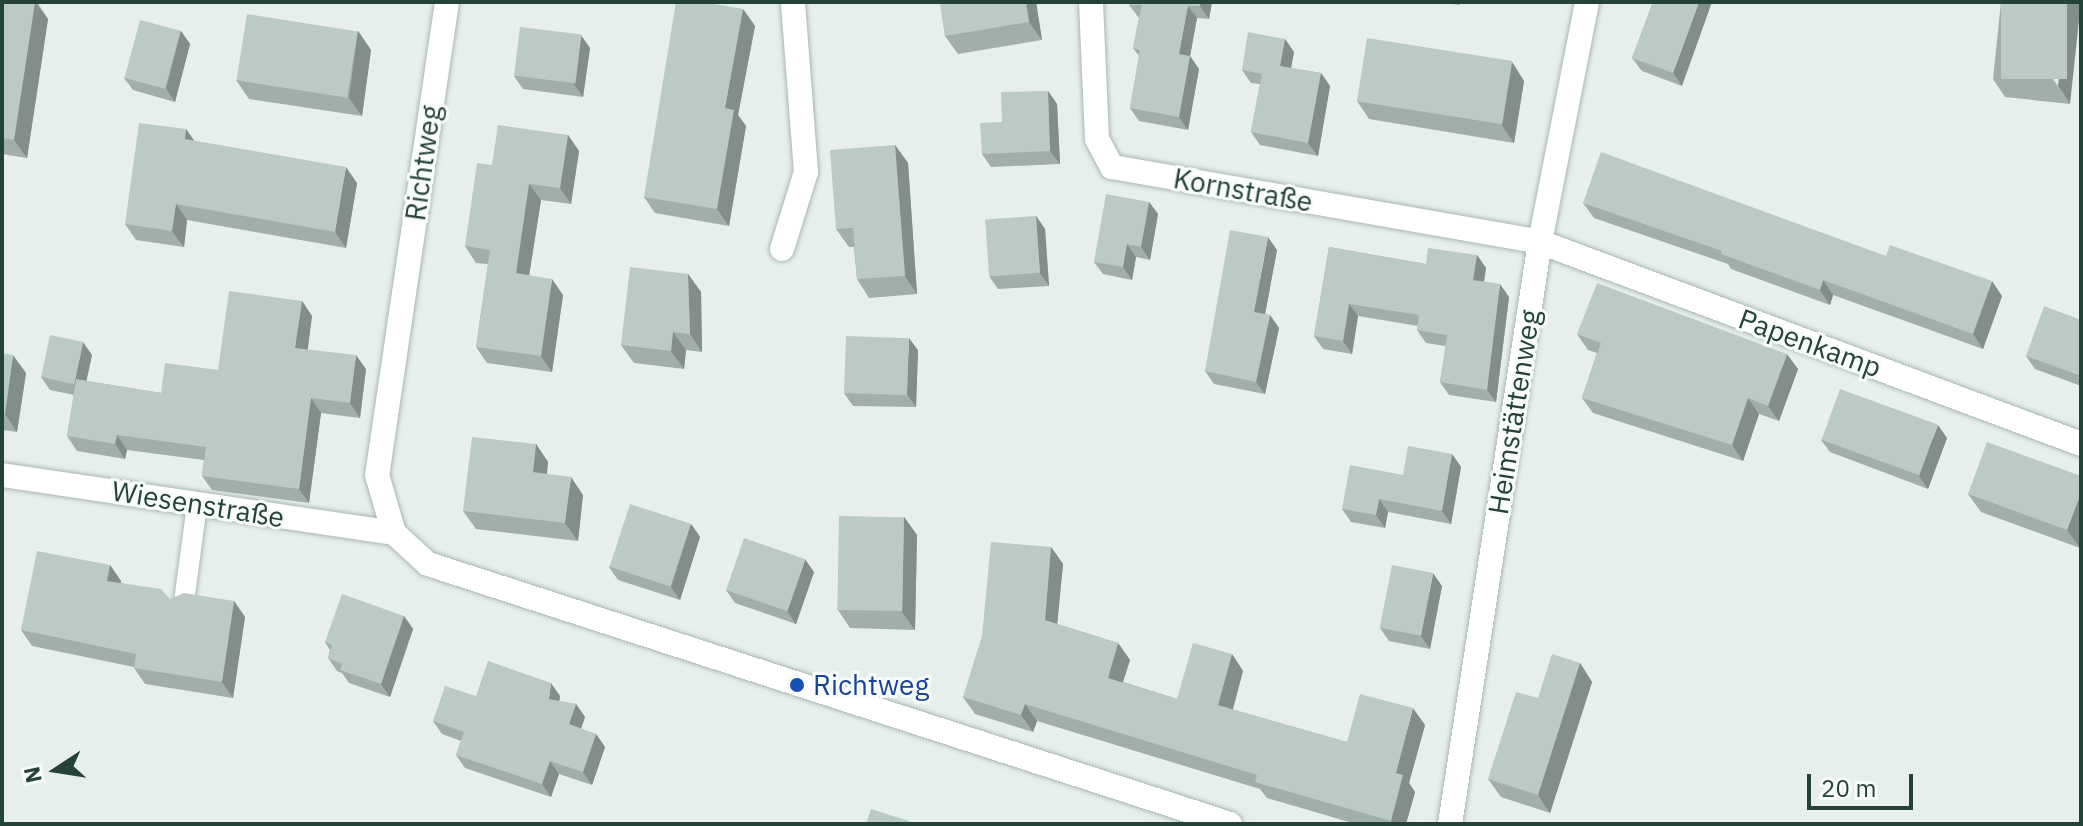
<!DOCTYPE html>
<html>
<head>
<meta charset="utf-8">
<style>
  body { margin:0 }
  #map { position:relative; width:2083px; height:826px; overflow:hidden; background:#e6efeb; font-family:"IBM Plex Sans",sans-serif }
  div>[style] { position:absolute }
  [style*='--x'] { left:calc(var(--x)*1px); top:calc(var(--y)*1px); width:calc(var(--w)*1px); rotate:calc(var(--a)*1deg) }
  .roads { filter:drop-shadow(0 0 2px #a8b8b2) drop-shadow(0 0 2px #a8b8b2) }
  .service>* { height:20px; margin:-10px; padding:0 10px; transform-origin:10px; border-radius:10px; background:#fff }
  .minor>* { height:24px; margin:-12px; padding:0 12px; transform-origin:12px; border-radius:12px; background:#fff }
  .wall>* { inset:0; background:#a1aea9 }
  .shaded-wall>* { inset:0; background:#838d89 }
  .building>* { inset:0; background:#bbcac4; transform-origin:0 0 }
  .dots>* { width:22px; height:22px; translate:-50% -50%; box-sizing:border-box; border:4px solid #f7fbf9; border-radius:50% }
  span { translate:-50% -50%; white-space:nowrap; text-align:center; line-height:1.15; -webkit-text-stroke:6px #f7fbf9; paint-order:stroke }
  .street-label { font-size:28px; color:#24423a }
  .transit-label { font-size:28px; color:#164399 }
  .left { translate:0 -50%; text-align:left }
  .frame { position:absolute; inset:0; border:4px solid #24423a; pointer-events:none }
  .north { position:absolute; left:16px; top:730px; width:80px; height:80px; -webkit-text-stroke:6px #f7fbf9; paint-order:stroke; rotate:258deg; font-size:22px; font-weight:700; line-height:32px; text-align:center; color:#24423a }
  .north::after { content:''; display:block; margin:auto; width:28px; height:36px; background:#24423a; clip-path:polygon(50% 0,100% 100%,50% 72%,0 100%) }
  .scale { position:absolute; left:1807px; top:774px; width:106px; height:36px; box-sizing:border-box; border:4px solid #24423a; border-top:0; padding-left:10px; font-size:24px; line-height:28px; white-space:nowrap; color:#24423a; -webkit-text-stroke:6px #f7fbf9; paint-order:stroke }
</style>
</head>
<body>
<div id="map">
  <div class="roads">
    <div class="service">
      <i style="--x:184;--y:602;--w:99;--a:-82.4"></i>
    </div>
    <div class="minor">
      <i style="--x:447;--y:2;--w:478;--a:98.4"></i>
      <i style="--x:377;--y:475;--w:60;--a:73.7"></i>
      <i style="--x:394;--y:533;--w:46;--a:42.4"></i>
      <i style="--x:428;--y:564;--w:843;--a:17.96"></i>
      <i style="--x:1091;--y:2;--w:137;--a:87.5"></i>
      <i style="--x:1097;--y:139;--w:32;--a:62"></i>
      <i style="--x:1112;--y:167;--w:435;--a:9.9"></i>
      <i style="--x:1540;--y:242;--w:577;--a:20.47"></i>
      <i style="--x:782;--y:249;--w:81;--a:-72.7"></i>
      <i style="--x:806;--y:172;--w:170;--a:-94.4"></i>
      <i style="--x:2;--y:475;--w:396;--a:8.4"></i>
      <i style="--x:1450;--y:824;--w:589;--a:-81.21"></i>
      <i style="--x:1540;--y:242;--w:245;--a:-78.9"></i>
    </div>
  </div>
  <div class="wall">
    <i style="clip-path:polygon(2px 2px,37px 2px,48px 19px,27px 158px,2px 154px)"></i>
    <i style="clip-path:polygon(940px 2px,1036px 2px,1042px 40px,958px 54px,945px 36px)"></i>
    <i style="clip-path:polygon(1129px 2px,1212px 2px,1209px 19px,1197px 18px,1190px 56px,1199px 69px,1188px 130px,1139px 121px,1130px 108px,1139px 56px,1133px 48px,1139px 18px,1129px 5px)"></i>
    <i style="clip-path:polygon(1436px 2px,1460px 2px,1460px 5px)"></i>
    <i style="clip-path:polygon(1653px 2px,1682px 86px,1642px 71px,1632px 58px)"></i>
    <i style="clip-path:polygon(2001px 2px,2070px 104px,2005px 97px,1993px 79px)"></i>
    <i style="clip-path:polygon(743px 9px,755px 26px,738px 115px,746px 126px,729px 226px,655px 213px,644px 197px)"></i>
    <i style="clip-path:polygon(181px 31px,190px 44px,175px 102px,133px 90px,124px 78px)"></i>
    <i style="clip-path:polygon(358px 31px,371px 50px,362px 116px,249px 99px,236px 80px)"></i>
    <i style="clip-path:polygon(1285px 39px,1294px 52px,1291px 68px,1321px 73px,1330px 86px,1318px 156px,1260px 145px,1251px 132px,1260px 84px,1251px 83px,1242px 70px)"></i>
    <i style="clip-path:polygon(590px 48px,583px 97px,523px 89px,514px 76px)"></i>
    <i style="clip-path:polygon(1512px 62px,1524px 81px,1514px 143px,1369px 119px,1357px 101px)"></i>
    <i style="clip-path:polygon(1048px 91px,1057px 104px,1060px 164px,991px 167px,982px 154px)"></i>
    <i style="clip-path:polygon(186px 129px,194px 141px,357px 183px,346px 248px,187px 220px,184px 247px,136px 240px,125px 224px)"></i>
    <i style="clip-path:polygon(568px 135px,579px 151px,571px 204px,541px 200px,529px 275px,563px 295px,552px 372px,487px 363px,476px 347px,488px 264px,476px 263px,465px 246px,492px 165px)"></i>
    <i style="clip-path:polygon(895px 145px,908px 163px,917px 294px,869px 298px,857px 279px,854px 247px,849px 247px,836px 229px)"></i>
    <i style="clip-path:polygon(1149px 202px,1158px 214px,1150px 260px,1136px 257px,1132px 280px,1103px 274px,1094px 262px)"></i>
    <i style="clip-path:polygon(1583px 203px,1886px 256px,2002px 296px,1983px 349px,1833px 295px,1830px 305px,1731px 269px,1728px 264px,1594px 218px)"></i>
    <i style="clip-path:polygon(1036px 216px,1045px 229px,1049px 286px,998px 289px,989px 276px)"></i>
    <i style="clip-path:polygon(1329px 247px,1426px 264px,1477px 255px,1486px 268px,1484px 282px,1509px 297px,1496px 402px,1449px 395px,1440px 382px,1446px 346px,1426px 343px,1417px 330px,1418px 326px,1358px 316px,1352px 354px,1323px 349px,1314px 336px)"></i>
    <i style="clip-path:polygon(1277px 250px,1265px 314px,1270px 315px,1279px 328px,1265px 394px,1214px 384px,1205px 371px)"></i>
    <i style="clip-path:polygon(688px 274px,701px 292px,702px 352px,686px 350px,684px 369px,634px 363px,621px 345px)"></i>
    <i style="clip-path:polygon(302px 301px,312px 316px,307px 350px,366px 369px,360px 418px,321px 413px,309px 503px,212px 490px,202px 476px,204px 460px,127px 450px,125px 459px,77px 451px,67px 436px,74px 395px,50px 390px,41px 377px,92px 355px,86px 381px,161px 393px,218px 370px)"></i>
    <i style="clip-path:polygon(2081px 320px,2081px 386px,2035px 369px,2026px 356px)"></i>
    <i style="clip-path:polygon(1577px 334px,1798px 369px,1779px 421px,1759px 414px,1743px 461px,1593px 413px,1582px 398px,1597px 353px,1588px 350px)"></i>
    <i style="clip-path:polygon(918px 350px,916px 407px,853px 406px,844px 393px)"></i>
    <i style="clip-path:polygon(2px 353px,26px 373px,17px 432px,2px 430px)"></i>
    <i style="clip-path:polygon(1947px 438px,1928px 489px,1830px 452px,1821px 440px)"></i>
    <i style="clip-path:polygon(536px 444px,548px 462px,547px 474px,583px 495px,578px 541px,476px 529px,463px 511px)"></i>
    <i style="clip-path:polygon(1452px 454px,1461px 467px,1451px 524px,1388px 512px,1385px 528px,1351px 522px,1342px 509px,1403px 475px)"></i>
    <i style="clip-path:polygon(2081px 476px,2080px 548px,1981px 512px,1968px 494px)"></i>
    <i style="clip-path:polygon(904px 517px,917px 535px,915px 630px,850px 628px,838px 610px)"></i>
    <i style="clip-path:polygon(691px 524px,700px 537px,680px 600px,618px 580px,609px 567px)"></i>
    <i style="clip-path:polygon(1051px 547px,1063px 564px,1057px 624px,1118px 643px,1130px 660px,1123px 682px,1177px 699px,1232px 654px,1243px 671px,1233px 710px,1347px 742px,1425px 725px,1409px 783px,1415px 792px,1406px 824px,1356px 824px,1267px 798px,1260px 789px,1037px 721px,1033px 732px,975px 714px,963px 697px)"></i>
    <i style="clip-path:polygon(110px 565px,121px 581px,121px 583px,170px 599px,234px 601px,245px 617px,233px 698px,145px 684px,134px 668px,134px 667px,32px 646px,21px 630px)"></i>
    <i style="clip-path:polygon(814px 572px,796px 624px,735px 603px,726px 590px)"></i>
    <i style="clip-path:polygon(1442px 586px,1430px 649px,1389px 641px,1380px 628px)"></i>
    <i style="clip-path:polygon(404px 616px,413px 629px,390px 697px,349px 683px,342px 673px,337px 671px,328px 658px,330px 650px,325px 642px)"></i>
    <i style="clip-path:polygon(1580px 663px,1592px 682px,1550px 813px,1501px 797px,1488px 779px)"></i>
    <i style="clip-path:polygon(476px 696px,560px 696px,559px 701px,576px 704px,585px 717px,581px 729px,596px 734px,605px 747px,592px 785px,559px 774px,551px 797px,465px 768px,456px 755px,461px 741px,442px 734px,433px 721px)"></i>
  </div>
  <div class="shaded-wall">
    <i style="clip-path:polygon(35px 2px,48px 19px,27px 158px,14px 140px)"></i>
    <i style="clip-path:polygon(1026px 2px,1036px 2px,1042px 40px,1029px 22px)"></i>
    <i style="clip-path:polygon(1200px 2px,1212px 2px,1209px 19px,1200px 6px)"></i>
    <i style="clip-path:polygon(1699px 2px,1712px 2px,1682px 86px,1673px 73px)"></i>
    <i style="clip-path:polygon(2067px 2px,2081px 2px,2070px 104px,2058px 86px)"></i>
    <i style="clip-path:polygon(1188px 6px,1197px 18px,1188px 67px,1179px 54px)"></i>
    <i style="clip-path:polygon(743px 9px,755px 26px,738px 115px,746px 126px,729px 226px,717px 209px,725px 108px)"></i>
    <i style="clip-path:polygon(181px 31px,190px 44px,175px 102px,166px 89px)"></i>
    <i style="clip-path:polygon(358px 31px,371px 50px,362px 116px,349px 98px)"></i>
    <i style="clip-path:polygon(581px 35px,590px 48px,583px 97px,574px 84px)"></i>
    <i style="clip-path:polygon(1285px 39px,1294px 52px,1289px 79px,1280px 66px)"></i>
    <i style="clip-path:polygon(1190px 56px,1199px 69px,1188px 130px,1179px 117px)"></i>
    <i style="clip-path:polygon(1512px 62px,1524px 81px,1514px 143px,1502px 125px)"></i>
    <i style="clip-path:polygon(1321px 73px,1330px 86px,1318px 156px,1308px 143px)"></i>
    <i style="clip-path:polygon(1048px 91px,1057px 104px,1060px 164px,1050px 151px)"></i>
    <i style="clip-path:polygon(186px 129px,198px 146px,185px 139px)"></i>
    <i style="clip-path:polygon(568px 135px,579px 151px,571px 204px,560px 188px)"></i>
    <i style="clip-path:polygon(895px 145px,908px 163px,917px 294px,905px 276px)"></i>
    <i style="clip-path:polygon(346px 167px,357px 183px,346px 248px,335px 232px)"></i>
    <i style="clip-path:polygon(529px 184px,541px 200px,527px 289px,516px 273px)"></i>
    <i style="clip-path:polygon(1149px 202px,1158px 214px,1150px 260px,1141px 247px)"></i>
    <i style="clip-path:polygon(176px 204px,187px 220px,184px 247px,172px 231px)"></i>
    <i style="clip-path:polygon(1036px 216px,1045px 229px,1049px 286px,1040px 273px)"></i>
    <i style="clip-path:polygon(1268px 237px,1277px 250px,1263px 325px,1254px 312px)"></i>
    <i style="clip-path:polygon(1127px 244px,1136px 257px,1132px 280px,1123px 267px)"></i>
    <i style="clip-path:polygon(1477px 255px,1486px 268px,1482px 293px,1473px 280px)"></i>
    <i style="clip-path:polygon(688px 274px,701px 292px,702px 352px,690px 334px)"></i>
    <i style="clip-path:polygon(552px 279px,563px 295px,552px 372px,541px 356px)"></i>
    <i style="clip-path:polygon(1823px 280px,1833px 295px,1830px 305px,1820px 290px)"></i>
    <i style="clip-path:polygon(1992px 281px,2002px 296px,1983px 349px,1973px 334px)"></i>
    <i style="clip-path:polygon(1500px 284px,1509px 297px,1496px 402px,1487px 390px)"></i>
    <i style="clip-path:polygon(302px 301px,312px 316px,306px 363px,295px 348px)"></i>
    <i style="clip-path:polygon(1349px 304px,1358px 316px,1352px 354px,1343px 341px)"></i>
    <i style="clip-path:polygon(1270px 315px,1279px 328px,1265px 394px,1256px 382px)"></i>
    <i style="clip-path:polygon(673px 332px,686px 350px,684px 369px,671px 351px)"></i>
    <i style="clip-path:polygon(909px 338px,918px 350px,916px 407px,907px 394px)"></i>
    <i style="clip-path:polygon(83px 342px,92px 355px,83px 397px,74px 384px)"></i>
    <i style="clip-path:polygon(1787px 354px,1798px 369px,1779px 421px,1768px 406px)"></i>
    <i style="clip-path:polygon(13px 355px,26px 373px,17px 432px,5px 414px)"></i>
    <i style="clip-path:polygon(356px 355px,366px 369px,360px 418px,350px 403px)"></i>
    <i style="clip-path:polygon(311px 398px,321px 413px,309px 503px,299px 489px)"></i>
    <i style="clip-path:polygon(1748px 398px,1759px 414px,1743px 461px,1732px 445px)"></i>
    <i style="clip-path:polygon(1938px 425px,1947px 438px,1928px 489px,1919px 476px)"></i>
    <i style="clip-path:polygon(117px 435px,127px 450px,125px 459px,115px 444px)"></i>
    <i style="clip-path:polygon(536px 444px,548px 462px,545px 490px,533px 472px)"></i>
    <i style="clip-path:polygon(1452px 454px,1461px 467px,1451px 524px,1442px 511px)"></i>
    <i style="clip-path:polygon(571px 477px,583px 495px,578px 541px,565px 523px)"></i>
    <i style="clip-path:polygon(2081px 493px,2081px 545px,2080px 548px,2067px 530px)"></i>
    <i style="clip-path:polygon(1379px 499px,1388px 512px,1385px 528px,1376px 515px)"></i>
    <i style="clip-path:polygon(904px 517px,917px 535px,915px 630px,902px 612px)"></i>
    <i style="clip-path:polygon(691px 524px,700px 537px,680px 600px,671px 587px)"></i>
    <i style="clip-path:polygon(1051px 547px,1063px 564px,1056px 637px,1045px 620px)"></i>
    <i style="clip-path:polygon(805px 559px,814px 572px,796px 624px,787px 611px)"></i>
    <i style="clip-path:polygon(110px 565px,121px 581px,118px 597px,107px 581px)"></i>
    <i style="clip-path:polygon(1433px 573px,1442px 586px,1430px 649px,1421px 636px)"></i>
    <i style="clip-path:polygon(234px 601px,245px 617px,233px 698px,222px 682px)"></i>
    <i style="clip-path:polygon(404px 616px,413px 629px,390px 697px,381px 684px)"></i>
    <i style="clip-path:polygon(1118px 643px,1130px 660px,1119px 694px,1108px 678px)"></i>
    <i style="clip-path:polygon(1232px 654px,1243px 671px,1229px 722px,1218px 705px)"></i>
    <i style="clip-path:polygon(1580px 663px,1592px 682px,1550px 813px,1538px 795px)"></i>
    <i style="clip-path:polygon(551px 683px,560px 696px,558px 712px,549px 699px)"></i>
    <i style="clip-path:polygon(576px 704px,585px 717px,578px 737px,569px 724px)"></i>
    <i style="clip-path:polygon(1025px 704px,1037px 721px,1033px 732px,1021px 715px)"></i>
    <i style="clip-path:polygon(1413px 708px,1425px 725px,1409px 783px,1415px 792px,1406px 824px,1393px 824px,1391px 821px,1396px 773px)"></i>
    <i style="clip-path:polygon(596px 734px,605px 747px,592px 785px,583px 772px)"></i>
    <i style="clip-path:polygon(550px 761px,559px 774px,551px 797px,542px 784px)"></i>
  </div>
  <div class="building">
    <i style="clip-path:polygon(2px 2px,35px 2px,14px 140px,2px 138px)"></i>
    <i style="clip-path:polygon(676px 2px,703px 2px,743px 9px,725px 108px,734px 110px,717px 209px,644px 197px)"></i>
    <i style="clip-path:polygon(940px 2px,1026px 2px,1029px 22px,945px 36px)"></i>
    <i style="clip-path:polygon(1129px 2px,1200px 2px,1200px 6px,1188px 6px,1179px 54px,1190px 56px,1179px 117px,1130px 108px,1140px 50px,1133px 48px,1142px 5px,1129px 5px)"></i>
    <i style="clip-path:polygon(1653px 2px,1699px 2px,1673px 73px,1632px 58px)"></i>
    <i style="left:2001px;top:2px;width:66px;height:77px"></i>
    <i style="left:247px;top:14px;width:112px;height:67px;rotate:9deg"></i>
    <i style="left:140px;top:20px;width:42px;height:60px;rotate:15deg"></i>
    <i style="left:520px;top:27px;width:62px;height:49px;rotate:7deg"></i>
    <i style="clip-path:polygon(1248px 32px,1285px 39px,1280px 66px,1321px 73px,1308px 143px,1251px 132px,1262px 74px,1242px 70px)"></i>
    <i style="left:1367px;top:38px;width:147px;height:64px;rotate:9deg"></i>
    <i style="clip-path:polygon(1048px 91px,1050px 151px,982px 154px,980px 123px,1002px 122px,1001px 92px)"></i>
    <i style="clip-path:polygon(139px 123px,186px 129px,185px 139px,346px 167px,335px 232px,176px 204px,172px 231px,125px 224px)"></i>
    <i style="clip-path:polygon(498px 125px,568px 135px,560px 188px,529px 184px,516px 273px,552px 279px,541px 356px,476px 347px,490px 250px,465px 246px,477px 163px,492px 165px)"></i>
    <i style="clip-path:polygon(895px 145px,905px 276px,857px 279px,853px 228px,836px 229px,830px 150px)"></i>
    <i style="clip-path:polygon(1601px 152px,1886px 256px,1890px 245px,1992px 281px,1973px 334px,1823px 280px,1820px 290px,1721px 254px,1722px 251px,1583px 203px)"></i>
    <i style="clip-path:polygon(1106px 194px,1149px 202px,1141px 247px,1127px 244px,1123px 267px,1094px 262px)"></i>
    <i style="left:1036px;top:216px;width:57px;height:51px;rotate:86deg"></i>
    <i style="clip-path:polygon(1230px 230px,1268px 237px,1254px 312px,1270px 315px,1256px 382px,1205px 371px)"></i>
    <i style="clip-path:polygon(1329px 247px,1426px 264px,1428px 248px,1477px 255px,1473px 280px,1500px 284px,1487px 390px,1440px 382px,1447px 335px,1417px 330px,1419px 315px,1349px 304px,1343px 341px,1314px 336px)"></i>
    <i style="clip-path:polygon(630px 267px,688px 274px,690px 334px,673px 332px,671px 351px,621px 345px)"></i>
    <i style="clip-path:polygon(1597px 283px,1787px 354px,1768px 406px,1748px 398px,1732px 445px,1582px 398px,1601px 343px,1577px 334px)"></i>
    <i style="clip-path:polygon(229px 291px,302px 301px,295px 348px,356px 355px,350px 403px,311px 398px,299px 489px,202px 476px,206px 447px,117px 435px,115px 444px,67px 436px,76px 379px,161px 393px,165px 363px,218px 370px)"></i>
    <i style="clip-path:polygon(2044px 306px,2081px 320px,2081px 376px,2026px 356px)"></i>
    <i style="left:50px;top:335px;width:34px;height:43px;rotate:12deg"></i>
    <i style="left:846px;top:336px;width:63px;height:57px;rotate:2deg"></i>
    <i style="clip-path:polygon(2px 353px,13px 355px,5px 414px,2px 413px)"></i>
    <i style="left:1840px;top:389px;width:104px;height:54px;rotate:20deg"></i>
    <i style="clip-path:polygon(472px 437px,536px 444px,533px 472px,571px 477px,565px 523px,463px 511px)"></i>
    <i style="clip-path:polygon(1987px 442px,2081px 476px,2081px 493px,2067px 530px,1968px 494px)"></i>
    <i style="clip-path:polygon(1408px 446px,1452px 454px,1442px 511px,1379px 499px,1376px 515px,1342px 509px,1350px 465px,1403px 475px)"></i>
    <i style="left:630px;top:504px;width:64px;height:66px;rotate:18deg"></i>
    <i style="left:839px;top:516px;width:65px;height:94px;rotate:1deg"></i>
    <i style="left:744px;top:538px;width:65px;height:55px;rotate:19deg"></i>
    <i style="clip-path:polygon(991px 542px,1051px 547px,1045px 620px,1118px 643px,1108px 678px,1177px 699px,1193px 643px,1232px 654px,1218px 705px,1347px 742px,1360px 694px,1413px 708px,1396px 773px,1403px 775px,1391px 821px,1255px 782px,1257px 775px,1025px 704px,1021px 715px,963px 697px,982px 636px)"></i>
    <i style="clip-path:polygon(37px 551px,110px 565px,107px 581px,161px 589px,170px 599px,184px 593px,234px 601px,222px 682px,134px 668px,136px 654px,21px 630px)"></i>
    <i style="left:1392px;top:565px;width:42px;height:64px;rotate:11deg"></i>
    <i style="clip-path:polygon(342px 594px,404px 616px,381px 684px,340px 670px,342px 664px,328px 658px,332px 645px,325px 642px)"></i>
    <i style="clip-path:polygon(1552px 654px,1580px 663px,1538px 795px,1488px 779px,1516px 692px,1538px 698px)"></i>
    <i style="clip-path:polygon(488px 661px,551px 683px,549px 699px,576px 704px,569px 724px,596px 734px,583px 772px,550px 761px,542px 784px,456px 755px,464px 732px,433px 721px,445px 686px,476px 696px)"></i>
    <i style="clip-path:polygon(871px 809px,909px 821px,909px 824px,866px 824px)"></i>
  </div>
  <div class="dots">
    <i style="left:797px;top:685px;background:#1a4fb4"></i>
  </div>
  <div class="street-label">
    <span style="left:423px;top:163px;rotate:-82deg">Richtweg</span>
    <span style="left:1243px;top:190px;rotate:10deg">Kornstraße</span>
    <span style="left:1810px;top:343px;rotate:20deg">Papenkamp</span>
    <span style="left:1514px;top:412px;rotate:-81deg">Heimstättenweg</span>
    <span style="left:198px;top:504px;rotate:9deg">Wiesenstraße</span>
  </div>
  <div class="transit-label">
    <span class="left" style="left:813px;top:685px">Richtweg</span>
  </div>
  <div class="frame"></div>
  <div class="north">N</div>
  <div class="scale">20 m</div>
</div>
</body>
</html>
